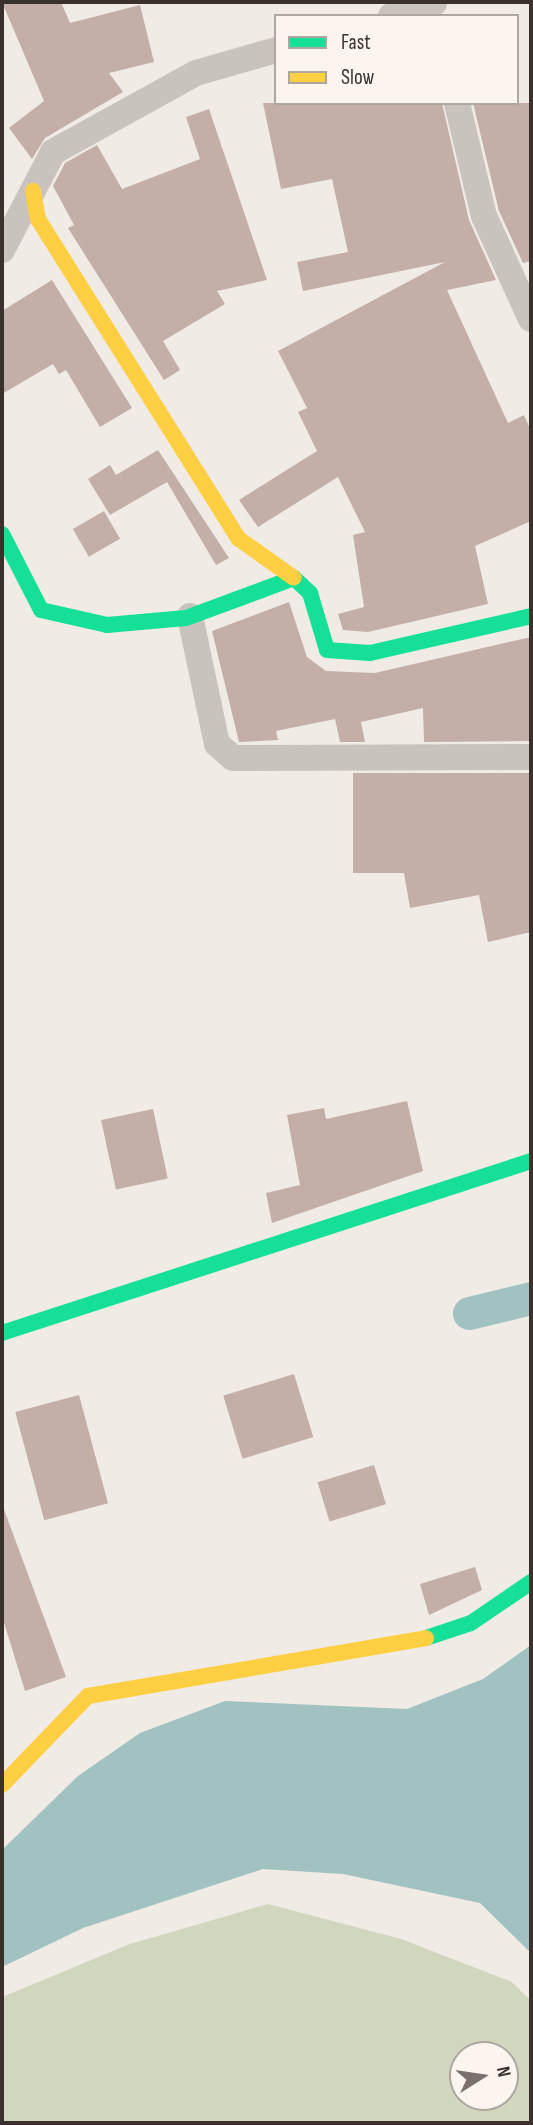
<!DOCTYPE html>
<html>
<head>
<meta charset="utf-8">
<style>
  body { margin:0 }
  #map { position:relative; width:533px; height:2125px; overflow:hidden; background:#f0ebe5; font-family:"Sofia Sans Condensed",sans-serif }
  div>[style] { position:absolute }
  [style*='--x'] { left:calc(var(--x)*1px); top:calc(var(--y)*1px); width:calc(var(--w)*1px); rotate:calc(var(--a)*1deg) }
  .green>* { inset:0; background:#d1d6bf }
  .water>* { inset:0; background:#a1c2c1 }
  .canal>* { height:33px; margin:-16.5px; padding:0 16.5px; transform-origin:16.5px; border-radius:16.5px; background:#a1c2c1 }
  .building>* { inset:0; background:#c3afa7; transform-origin:0 0 }
  .street>* { height:26px; margin:-13px; padding:0 13px; transform-origin:13px; border-radius:13px; background:#c9c3be }
  .fast>* { height:16px; margin:-8px; padding:0 8px; transform-origin:8px; border-radius:8px; background:#16e098 }
  .slow>* { height:16px; margin:-8px; padding:0 8px; transform-origin:8px; border-radius:8px; background:#ffcf43 }
  span { translate:-50% -50%; white-space:nowrap; text-align:center; line-height:1.15; -webkit-text-stroke:6px #fbf5ee; paint-order:stroke }
  .frame { position:absolute; inset:0; border:4px solid #3b302b; pointer-events:none }
  .legend { position:absolute; left:274px; top:14px; width:245px; height:91px; box-sizing:border-box; background:#fbf5ee; border:2px solid #aea6a0; margin:0; padding:9px 12px; list-style:none; font-size:21px; color:#3b302b }
  .legend li { display:flex; align-items:center; gap:14px; height:35px }
  .legend b { width:35px; border:2px solid #aea6a0 }
  .north { position:absolute; left:449px; top:2041px; width:70px; height:70px; box-sizing:border-box; background:#fbf5ee; border:2px solid #aea6a0; border-radius:50%; rotate:78deg; font-size:19px; font-weight:700; line-height:28px; text-align:center; color:#3b302b }
  .north::after { content:''; display:block; margin:auto; width:24px; height:32px; background:#7a716c; clip-path:polygon(50% 0,100% 100%,50% 72%,0 100%) }
</style>
</head>
<body>
<div id="map">
  <div class="green">
    <i style="clip-path:polygon(evenodd,268px 1904px,401px 1939px,512px 1982px,531px 2001px,531px 2123px,2px 2123px,2px 1997px,130px 1944px,268px 1904px,463px 2055px,505px 2055px,505px 2097px,463px 2097px,463px 2055px)"></i>
  </div>
  <div class="water">
    <i style="clip-path:polygon(531px 1645px,531px 1953px,480px 1903px,343px 1874px,263px 1869px,83px 1928px,2px 1967px,2px 1850px,78px 1776px,140px 1733px,225px 1701px,407px 1709px,483px 1679px)"></i>
  </div>
  <div class="canal">
    <i style="--x:469;--y:1313;--w:64;--a:-13.6"></i>
  </div>
  <div class="building">
    <i style="clip-path:polygon(2px 2px,61px 2px,70px 23px,140px 5px,154px 62px,109px 73px,123px 92px,45px 138px,32px 159px,9px 128px,44px 101px)"></i>
    <i style="clip-path:polygon(263px 103px,442px 103px,469px 220px,496px 280px,447px 290px,508px 423px,524px 415px,531px 431px,531px 521px,475px 546px,488px 604px,368px 632px,343px 630px,338px 614px,364px 607px,353px 535px,365px 532px,338px 477px,258px 527px,239px 500px,317px 451px,298px 412px,307px 408px,278px 351px,445px 262px,303px 291px,297px 262px,348px 252px,332px 179px,281px 189px)"></i>
    <i style="clip-path:polygon(473px 103px,531px 103px,531px 261px,523px 263px,499px 211px)"></i>
    <i style="clip-path:polygon(209px 109px,267px 280px,217px 291px,225px 304px,163px 341px,180px 370px,164px 380px,68px 228px,74px 225px,53px 186px,65px 163px,97px 145px,122px 189px,200px 159px,186px 117px)"></i>
    <i style="clip-path:polygon(52px 280px,132px 408px,100px 427px,66px 370px,59px 374px,53px 364px,2px 394px,2px 311px)"></i>
    <i style="clip-path:polygon(158px 450px,229px 558px,216px 565px,167px 482px,110px 515px,88px 479px,110px 465px,116px 475px)"></i>
    <i style="left:104px;top:511px;width:32px;height:36px;rotate:60deg"></i>
    <i style="clip-path:polygon(289px 602px,307px 657px,326px 671px,375px 673px,531px 637px,531px 741px,424px 742px,423px 708px,361px 722px,365px 742px,340px 742px,335px 719px,276px 731px,278px 740px,239px 742px,212px 631px)"></i>
    <i style="clip-path:polygon(353px 773px,531px 773px,531px 932px,488px 942px,479px 895px,410px 908px,404px 873px,353px 873px)"></i>
    <i style="clip-path:polygon(407px 1101px,423px 1171px,272px 1223px,266px 1193px,300px 1185px,287px 1115px,324px 1108px,326px 1119px)"></i>
    <i style="left:153px;top:1109px;width:71px;height:53px;rotate:78deg"></i>
    <i style="left:294px;top:1374px;width:66px;height:74px;rotate:73deg"></i>
    <i style="left:79px;top:1395px;width:112px;height:66px;rotate:75deg"></i>
    <i style="left:374px;top:1465px;width:41px;height:59px;rotate:73deg"></i>
    <i style="clip-path:polygon(2px 1504px,66px 1677px,25px 1691px,2px 1616px)"></i>
    <i style="clip-path:polygon(475px 1567px,482px 1590px,429px 1615px,420px 1584px)"></i>
  </div>
  <div class="street">
    <i style="--x:391;--y:16;--w:45;--a:-16.8"></i>
    <i style="--x:457;--y:103;--w:116;--a:76.6"></i>
    <i style="--x:484;--y:216;--w:113;--a:65.5"></i>
    <i style="--x:2;--y:250;--w:110;--a:-62.5"></i>
    <i style="--x:53;--y:152;--w:163;--a:-28.9"></i>
    <i style="--x:196;--y:73;--w:83;--a:-16"></i>
    <i style="--x:190;--y:616;--w:131;--a:78.1"></i>
    <i style="--x:217;--y:744;--w:21;--a:41"></i>
    <i style="--x:233;--y:758;--w:298;--a:-0.2"></i>
  </div>
  <div class="fast">
    <i style="--x:2;--y:534;--w:85;--a:62.8"></i>
    <i style="--x:41;--y:610;--w:68;--a:12.8"></i>
    <i style="--x:107;--y:625;--w:79;--a:-5.1"></i>
    <i style="--x:186;--y:618;--w:115;--a:-20.3"></i>
    <i style="--x:294;--y:578;--w:22;--a:43"></i>
    <i style="--x:310;--y:593;--w:59;--a:73.4"></i>
    <i style="--x:327;--y:650;--w:43;--a:4"></i>
    <i style="--x:370;--y:653;--w:165;--a:-12.9"></i>
    <i style="--x:2;--y:1333;--w:556;--a:-18.01"></i>
    <i style="--x:426;--y:1638;--w:47;--a:-18.4"></i>
    <i style="--x:471;--y:1623;--w:73;--a:-34.3"></i>
  </div>
  <div class="slow">
    <i style="--x:33;--y:191;--w:28;--a:80"></i>
    <i style="--x:38;--y:219;--w:378;--a:57.9"></i>
    <i style="--x:239;--y:539;--w:67;--a:35.3"></i>
    <i style="--x:2;--y:1785;--w:124;--a:-46"></i>
    <i style="--x:88;--y:1696;--w:343;--a:-9.7"></i>
  </div>
  <div class="frame"></div>
  <ul class="legend">
  <li><b style="height:9px;background:#16e098"></b>Fast</li>
  <li><b style="height:9px;background:#ffcf43"></b>Slow</li>
  </ul>
  <div class="north">N</div>
</div>
</body>
</html>
